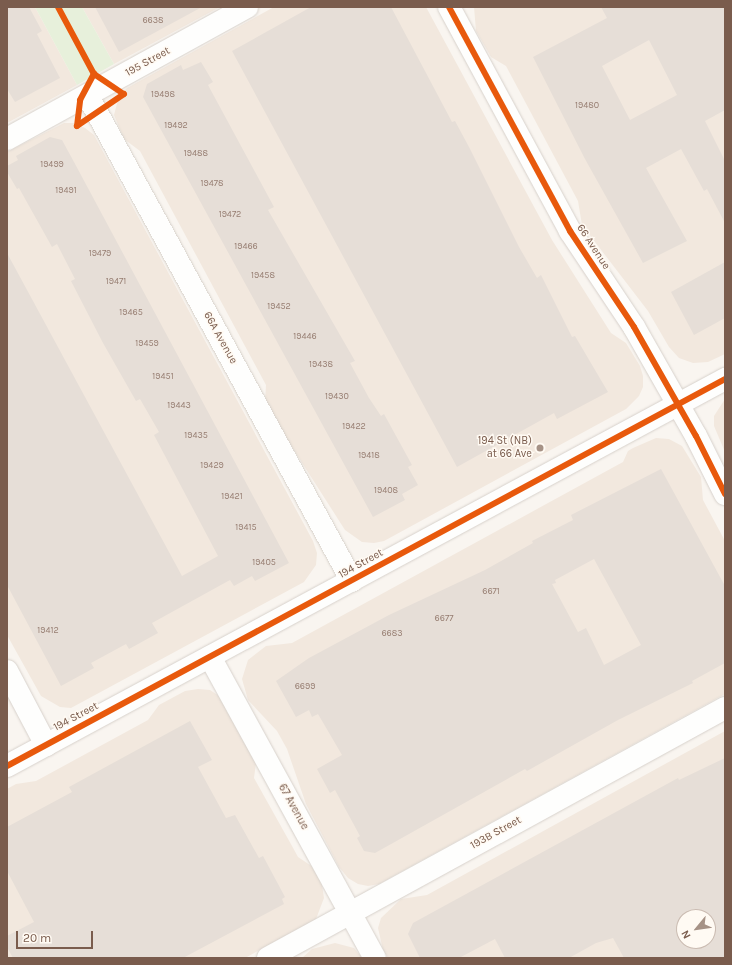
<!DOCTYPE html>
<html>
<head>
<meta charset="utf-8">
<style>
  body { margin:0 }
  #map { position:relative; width:732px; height:965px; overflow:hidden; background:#f9f5f0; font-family:Karla,sans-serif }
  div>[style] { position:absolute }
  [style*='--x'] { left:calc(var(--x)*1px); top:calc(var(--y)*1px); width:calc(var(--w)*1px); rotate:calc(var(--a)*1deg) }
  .residential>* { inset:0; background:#f2e8de }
  .green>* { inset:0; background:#e7f0db }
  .building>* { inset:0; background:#e6ded7 }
  .roads { filter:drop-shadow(0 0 1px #d7d1cb) drop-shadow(0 0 1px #d7d1cb) }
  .minor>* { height:22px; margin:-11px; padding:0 11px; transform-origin:11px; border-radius:11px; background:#fefefd }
  .cycleway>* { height:6px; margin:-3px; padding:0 3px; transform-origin:3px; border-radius:3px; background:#e8590c }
  .dots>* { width:11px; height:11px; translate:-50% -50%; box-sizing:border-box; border:2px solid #fffaf3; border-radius:50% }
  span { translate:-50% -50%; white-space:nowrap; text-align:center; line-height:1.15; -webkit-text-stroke:3px #fffaf3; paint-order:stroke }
  .number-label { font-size:9px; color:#977e72 }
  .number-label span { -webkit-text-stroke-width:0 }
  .street-label { font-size:11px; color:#7a5c4d }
  .poi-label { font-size:11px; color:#7a5c4d }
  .right { translate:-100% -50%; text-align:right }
  .frame { position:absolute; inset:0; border:8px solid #7a5c4d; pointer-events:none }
  .north { position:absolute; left:676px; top:909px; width:40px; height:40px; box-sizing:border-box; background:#fffaf3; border:1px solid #cabbb1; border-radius:50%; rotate:241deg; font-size:11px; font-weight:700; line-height:16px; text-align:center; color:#7a5c4d }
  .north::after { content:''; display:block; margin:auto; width:14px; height:18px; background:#a69286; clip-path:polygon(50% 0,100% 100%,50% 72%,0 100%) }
  .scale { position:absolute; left:16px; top:931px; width:77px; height:18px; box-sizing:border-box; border:2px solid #7a5c4d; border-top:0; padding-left:5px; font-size:12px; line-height:14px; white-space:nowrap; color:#7a5c4d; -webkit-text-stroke:3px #fffaf3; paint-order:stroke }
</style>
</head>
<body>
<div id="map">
  <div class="residential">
    <i style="clip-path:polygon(7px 7px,35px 7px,77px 85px,7px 123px)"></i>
    <i style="clip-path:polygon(82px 7px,220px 7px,114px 64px)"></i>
    <i style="clip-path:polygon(274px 7px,426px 7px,552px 240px,611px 333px,626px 343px,640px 366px,643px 376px,643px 387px,639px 396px,626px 409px,384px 541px,374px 543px,362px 542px,345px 530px,274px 419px,265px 402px,266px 385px,140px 151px,124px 139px,114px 115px,119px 96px,127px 88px)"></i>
    <i style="clip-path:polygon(474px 7px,725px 7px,725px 354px,708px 362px,693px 363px,679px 358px,669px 347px,648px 311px,582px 225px,578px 201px,506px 66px,491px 57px,476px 31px)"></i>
    <i style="clip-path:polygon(64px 123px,74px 123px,85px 128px,94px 135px,101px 148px,313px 541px,317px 553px,316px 565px,304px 582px,71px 708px,60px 707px,41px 696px,7px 635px,7px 152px)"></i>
    <i style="clip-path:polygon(725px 399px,725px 452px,714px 426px,714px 416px)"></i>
    <i style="clip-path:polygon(656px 438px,669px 439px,682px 446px,701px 477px,703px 500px,725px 541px,725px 694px,379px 884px,368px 886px,358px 884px,348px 878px,339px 867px,306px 804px,287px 749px,277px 731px,248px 700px,242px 679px,248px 660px,266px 646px,292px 643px,623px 462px,628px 451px,633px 448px)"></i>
    <i style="clip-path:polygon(198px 689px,210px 690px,219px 696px,256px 763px,254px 778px,292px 846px,298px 857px,316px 869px,321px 879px,324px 898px,316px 919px,245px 958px,7px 958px,7px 789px,16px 784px,36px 781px,148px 720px,159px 705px,185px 691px)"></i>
    <i style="clip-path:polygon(evenodd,725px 731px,725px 958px,388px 958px,383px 950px,378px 928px,381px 918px,401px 899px,427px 895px,725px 731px,684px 917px,708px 917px,708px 941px,684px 941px,684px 917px)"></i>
    <i style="clip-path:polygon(335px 943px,354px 948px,362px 958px,302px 958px,312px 949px)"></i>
  </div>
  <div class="green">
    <i style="clip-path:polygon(35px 7px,82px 7px,114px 64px,77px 85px)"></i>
  </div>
  <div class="building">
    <i style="clip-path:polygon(7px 7px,29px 7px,42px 31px,37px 34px,60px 78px,15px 102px,7px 89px)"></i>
    <i style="clip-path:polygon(95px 7px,202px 7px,119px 52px)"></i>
    <i style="clip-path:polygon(311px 7px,391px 7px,452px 122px,455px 121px,469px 147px,519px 247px,537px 278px,541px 275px,572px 337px,575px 336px,608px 392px,557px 419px,554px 413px,457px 467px,232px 51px)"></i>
    <i style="clip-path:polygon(evenodd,601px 7px,725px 7px,725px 110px,705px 121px,725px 161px,725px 223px,707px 189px,704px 191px,681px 149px,646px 168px,687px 241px,643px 263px,585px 159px,533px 57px,607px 18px,601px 7px,649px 40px,677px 95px,630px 120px,602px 66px,649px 40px)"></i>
    <i style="clip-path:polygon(201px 62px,213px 82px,208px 85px,274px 207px,268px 210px,355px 361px,350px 363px,369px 398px,381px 416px,384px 414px,412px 465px,408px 467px,418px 485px,402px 494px,405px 500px,373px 517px,143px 97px,147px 84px,181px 65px,183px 70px)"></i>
    <i style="clip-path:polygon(50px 137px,62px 140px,74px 162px,289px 563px,255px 581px,252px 576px,234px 586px,230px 580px,152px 623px,158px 633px,129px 649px,126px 644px,91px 663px,94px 668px,61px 686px,7px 585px,7px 253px,182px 576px,218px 556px,154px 435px,159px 432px,140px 399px,136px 401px,103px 343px,71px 281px,75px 279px,57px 244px,52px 247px,19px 188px,17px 189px,7px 172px,7px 166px,18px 160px,16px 156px)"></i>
    <i style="clip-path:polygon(725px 262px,725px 318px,694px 335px,671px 292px)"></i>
    <i style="clip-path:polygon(evenodd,661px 469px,725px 586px,725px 663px,692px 681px,693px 683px,618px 720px,527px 771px,525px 769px,375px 853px,364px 851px,357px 838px,360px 836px,335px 790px,330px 793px,317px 769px,342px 755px,318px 714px,312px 717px,309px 710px,296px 717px,276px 681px,309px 658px,389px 615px,485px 570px,533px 543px,532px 541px,573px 520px,571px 515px,661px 469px,594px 559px,641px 645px,604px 665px,586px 628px,578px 632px,552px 584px,556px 583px,555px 580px,594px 559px)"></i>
    <i style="clip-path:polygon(190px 721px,212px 760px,198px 767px,226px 818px,235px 815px,259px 858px,263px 856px,285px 897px,282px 899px,284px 904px,183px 958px,13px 958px,7px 947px,7px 936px,34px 922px,7px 871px,7px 827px,72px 792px,69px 787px)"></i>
    <i style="clip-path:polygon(evenodd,725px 758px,725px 958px,624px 958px,613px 938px,596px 943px,569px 958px,505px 958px,495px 939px,459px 958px,420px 958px,408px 934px,413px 923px,678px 778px,679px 780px,725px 758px,684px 917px,708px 917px,708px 941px,684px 941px,684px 917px)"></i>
  </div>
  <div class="roads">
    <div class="minor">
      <i style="--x:449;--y:7;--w:255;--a:61.6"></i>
      <i style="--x:570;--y:231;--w:115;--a:56.3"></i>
      <i style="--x:634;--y:327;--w:125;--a:60.4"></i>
      <i style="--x:696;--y:436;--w:65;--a:63.4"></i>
      <i style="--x:88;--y:96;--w:552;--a:61.44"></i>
      <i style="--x:7;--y:139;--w:274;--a:-28.8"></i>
      <i style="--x:210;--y:657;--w:343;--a:61.3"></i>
      <i style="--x:7;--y:671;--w:84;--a:62.2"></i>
      <i style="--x:7;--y:766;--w:816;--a:-28.32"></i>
      <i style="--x:268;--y:958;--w:521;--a:-28.68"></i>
    </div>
  </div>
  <div class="cycleway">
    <i style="--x:58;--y:7;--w:76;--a:61.8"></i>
    <i style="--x:449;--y:7;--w:255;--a:61.6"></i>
    <i style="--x:570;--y:231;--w:115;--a:56.3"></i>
    <i style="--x:634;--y:327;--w:125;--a:60.4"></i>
    <i style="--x:696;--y:436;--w:65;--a:63.4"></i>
    <i style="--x:94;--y:74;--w:36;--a:34"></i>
    <i style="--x:124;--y:94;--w:57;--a:145.8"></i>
    <i style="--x:77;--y:126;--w:26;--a:-83"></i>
    <i style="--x:80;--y:100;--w:30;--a:-62"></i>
    <i style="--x:7;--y:766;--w:816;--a:-28.32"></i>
  </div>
  <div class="dots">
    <i style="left:540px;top:448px;background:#a69286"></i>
  </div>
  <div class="number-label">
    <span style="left:153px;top:20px">6638</span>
    <span style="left:163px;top:94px">19498</span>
    <span style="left:587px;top:105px">19480</span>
    <span style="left:176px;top:125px">19492</span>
    <span style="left:196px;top:153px">19488</span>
    <span style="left:52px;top:164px">19499</span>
    <span style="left:212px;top:183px">19478</span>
    <span style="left:66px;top:190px">19491</span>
    <span style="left:230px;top:214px">19472</span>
    <span style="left:246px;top:246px">19466</span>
    <span style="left:100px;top:253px">19479</span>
    <span style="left:263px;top:275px">19458</span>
    <span style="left:116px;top:281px">19471</span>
    <span style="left:279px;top:306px">19452</span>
    <span style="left:131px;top:312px">19465</span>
    <span style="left:305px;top:336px">19446</span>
    <span style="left:147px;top:343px">19459</span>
    <span style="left:321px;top:364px">19438</span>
    <span style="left:163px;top:376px">19451</span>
    <span style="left:337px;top:396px">19430</span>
    <span style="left:179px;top:405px">19443</span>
    <span style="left:354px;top:426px">19422</span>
    <span style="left:196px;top:435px">19435</span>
    <span style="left:369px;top:455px">19418</span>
    <span style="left:212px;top:465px">19429</span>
    <span style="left:386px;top:490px">19408</span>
    <span style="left:232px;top:496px">19421</span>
    <span style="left:246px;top:527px">19415</span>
    <span style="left:264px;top:562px">19405</span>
    <span style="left:491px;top:591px">6671</span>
    <span style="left:444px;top:618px">6677</span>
    <span style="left:48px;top:630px">19412</span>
    <span style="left:392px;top:633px">6683</span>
    <span style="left:305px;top:686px">6699</span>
  </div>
  <div class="street-label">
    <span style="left:148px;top:62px;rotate:-29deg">195 Street</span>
    <span style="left:593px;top:247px;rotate:57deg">66 Avenue</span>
    <span style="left:220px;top:338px;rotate:61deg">66A Avenue</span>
    <span style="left:361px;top:564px;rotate:-29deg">194 Street</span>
    <span style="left:76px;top:717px;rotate:-28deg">194 Street</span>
    <span style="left:293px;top:807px;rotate:61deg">67 Avenue</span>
    <span style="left:496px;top:833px;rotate:-29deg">193B Street</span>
  </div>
  <div class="poi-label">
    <span class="right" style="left:532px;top:448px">194 St (NB)<br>at 66 Ave</span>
  </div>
  <div class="frame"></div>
  <div class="north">N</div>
  <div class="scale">20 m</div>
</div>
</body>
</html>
